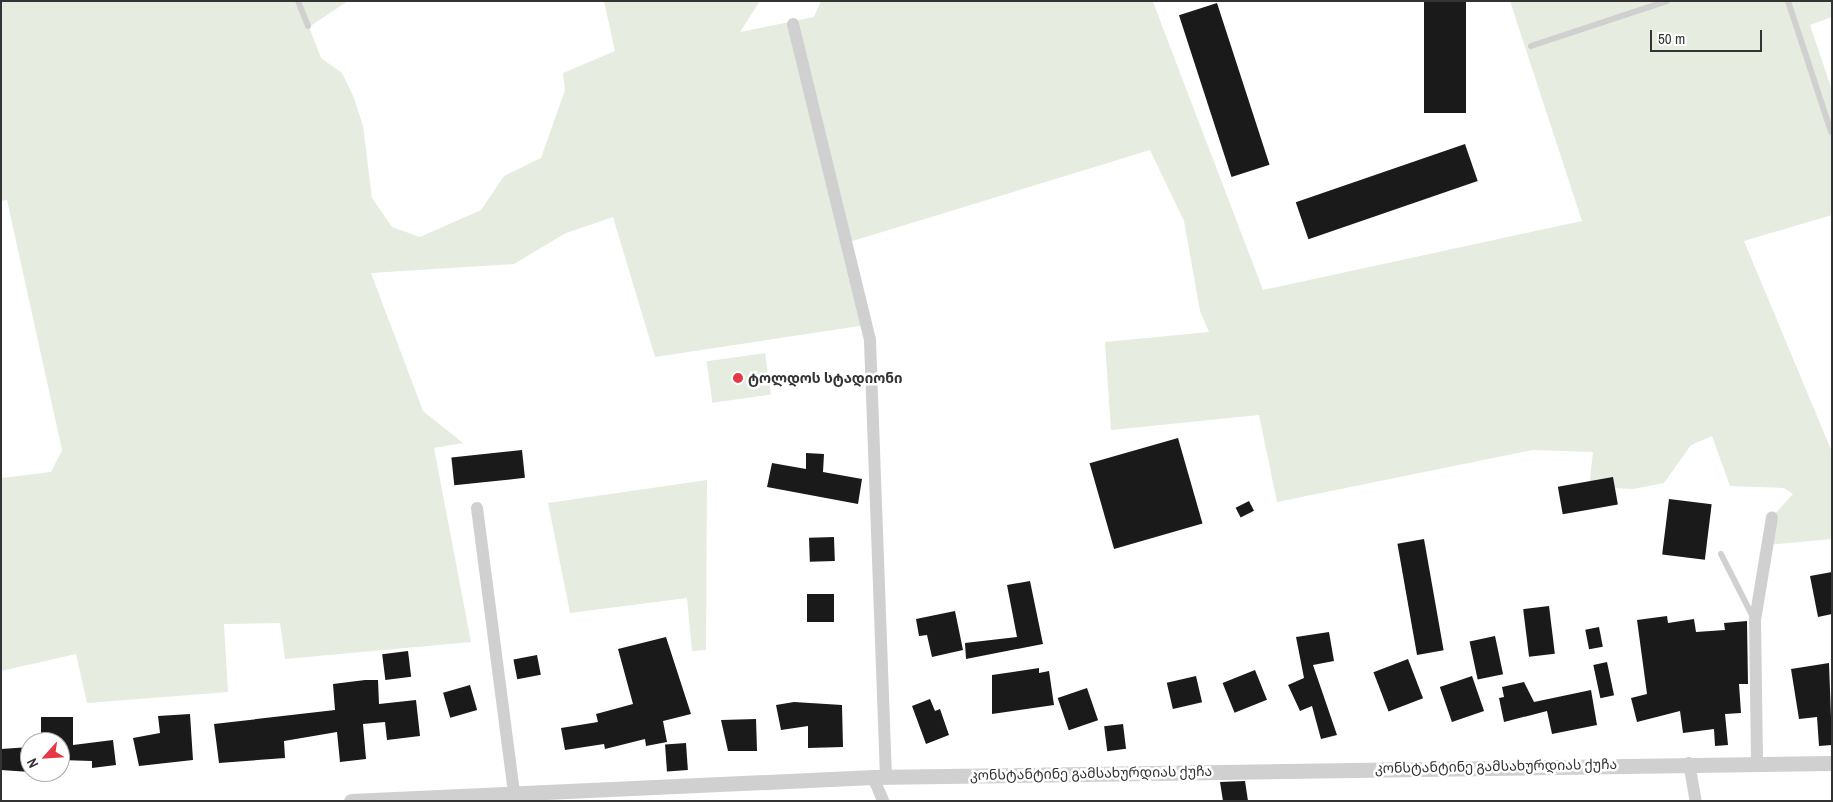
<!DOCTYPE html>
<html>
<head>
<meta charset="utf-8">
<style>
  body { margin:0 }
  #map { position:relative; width:1833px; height:802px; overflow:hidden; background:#fff; font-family:"Archivo Narrow","Noto Sans Georgian",sans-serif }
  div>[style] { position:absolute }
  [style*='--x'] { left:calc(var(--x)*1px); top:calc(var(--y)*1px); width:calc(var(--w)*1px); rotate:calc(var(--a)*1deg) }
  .green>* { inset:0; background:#e6ecdf; transform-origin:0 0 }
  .building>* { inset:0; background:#1a1a1a; transform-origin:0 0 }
  .service>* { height:6px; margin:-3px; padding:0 3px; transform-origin:3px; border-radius:3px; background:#d0d0d0 }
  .minor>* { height:12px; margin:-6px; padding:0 6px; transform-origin:6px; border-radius:6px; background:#d0d0d0 }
  .tertiary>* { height:15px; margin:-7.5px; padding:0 7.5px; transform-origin:7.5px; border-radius:7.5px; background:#d0d0d0 }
  .dots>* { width:14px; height:14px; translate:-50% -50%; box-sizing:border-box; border:2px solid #fff; border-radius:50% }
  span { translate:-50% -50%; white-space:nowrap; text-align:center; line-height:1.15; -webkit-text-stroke:5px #fff; paint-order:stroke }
  .poi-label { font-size:14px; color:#333; font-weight:700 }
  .left { translate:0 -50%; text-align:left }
  .street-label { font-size:14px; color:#333 }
  .frame { position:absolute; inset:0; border:2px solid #333; pointer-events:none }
  .north { position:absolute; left:20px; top:732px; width:50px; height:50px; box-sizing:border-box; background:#fff; border:1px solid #adadad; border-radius:50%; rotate:244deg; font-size:14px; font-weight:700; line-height:20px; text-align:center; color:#333 }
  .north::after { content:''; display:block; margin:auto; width:18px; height:22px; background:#e63946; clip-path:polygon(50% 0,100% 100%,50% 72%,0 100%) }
  .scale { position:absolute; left:1650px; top:30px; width:112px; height:22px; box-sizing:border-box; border:2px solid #333; border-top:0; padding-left:6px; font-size:15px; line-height:18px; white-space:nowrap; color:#333; -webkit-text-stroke:4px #fff; paint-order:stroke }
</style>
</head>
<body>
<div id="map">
  <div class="green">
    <i style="clip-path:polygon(1px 1px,348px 1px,309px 27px,321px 58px,342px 73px,354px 98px,363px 126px,372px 198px,392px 227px,420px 237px,481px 210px,504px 176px,541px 158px,565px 90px,563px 73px,615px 51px,604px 1px,760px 1px,740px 32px,814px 17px,821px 1px,1153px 2px,1263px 290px,1582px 221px,1510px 1px,1832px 1px,1832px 17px,1810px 25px,1832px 90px,1832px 215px,1744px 241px,1832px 452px,1832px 539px,1767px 545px,1772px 517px,1793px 494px,1784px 488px,1730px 486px,1712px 436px,1691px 445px,1664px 483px,1633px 489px,1589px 487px,1593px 452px,1532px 450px,1277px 502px,1259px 415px,1111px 430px,1105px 342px,1209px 332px,1200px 311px,1184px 221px,1150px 150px,846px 243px,866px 325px,655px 357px,613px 217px,566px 233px,514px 264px,371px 273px,423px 411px,463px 443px,434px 448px,471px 642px,285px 659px,280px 623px,224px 624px,228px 692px,87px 703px,76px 654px,1px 671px,1px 478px,51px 472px,62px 450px,7px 200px,1px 201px)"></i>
    <i style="left:765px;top:353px;width:42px;height:59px;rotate:82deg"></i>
    <i style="clip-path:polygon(707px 480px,706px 650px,692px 651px,687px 598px,570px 613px,548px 503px)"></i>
  </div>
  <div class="building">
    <i style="left:1424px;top:1px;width:42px;height:112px"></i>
    <i style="left:1217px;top:3px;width:170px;height:40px;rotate:72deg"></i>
    <i style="left:1465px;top:144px;width:39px;height:179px;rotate:71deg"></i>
    <i style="left:1178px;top:438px;width:89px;height:92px;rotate:74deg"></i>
    <i style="left:522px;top:450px;width:28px;height:71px;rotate:84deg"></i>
    <i style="clip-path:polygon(806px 453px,824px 454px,823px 472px,862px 479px,858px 504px,767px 487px,772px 463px,806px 469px)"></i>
    <i style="left:1613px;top:477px;width:28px;height:56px;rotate:80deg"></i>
    <i style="left:1669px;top:499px;width:43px;height:56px;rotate:7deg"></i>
    <i style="left:1249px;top:501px;width:11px;height:15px;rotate:63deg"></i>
    <i style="left:834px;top:537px;width:24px;height:25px;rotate:88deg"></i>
    <i style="left:1424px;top:539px;width:113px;height:27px;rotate:80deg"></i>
    <i style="clip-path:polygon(1832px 572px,1832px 614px,1818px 617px,1810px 576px)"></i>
    <i style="clip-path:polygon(1030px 581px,1043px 644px,966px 659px,965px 643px,1017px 637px,1007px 585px)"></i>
    <i style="left:807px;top:594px;width:27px;height:28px"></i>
    <i style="left:1549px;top:606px;width:48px;height:26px;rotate:83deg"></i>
    <i style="clip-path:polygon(955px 611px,963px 650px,932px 657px,927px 635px,919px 636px,916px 619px)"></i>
    <i style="clip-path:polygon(1667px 616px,1668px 623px,1694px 619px,1696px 632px,1725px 630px,1724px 623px,1747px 621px,1748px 684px,1739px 684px,1741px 713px,1725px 714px,1728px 745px,1715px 746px,1714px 729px,1683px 733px,1680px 711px,1637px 722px,1631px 698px,1647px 694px,1637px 620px)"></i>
    <i style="left:1599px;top:627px;width:20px;height:14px;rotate:79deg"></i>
    <i style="clip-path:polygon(1329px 632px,1334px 661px,1313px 665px,1337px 735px,1321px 739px,1312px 706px,1300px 711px,1288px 685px,1304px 678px,1296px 637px)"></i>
    <i style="left:1495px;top:636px;width:39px;height:26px;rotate:78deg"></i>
    <i style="clip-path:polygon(666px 637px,691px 714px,663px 721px,667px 742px,646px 746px,645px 739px,605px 749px,604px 744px,565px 750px,561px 728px,598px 722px,596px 714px,633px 704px,618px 649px)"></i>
    <i style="left:408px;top:651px;width:26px;height:26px;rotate:83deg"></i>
    <i style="left:537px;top:655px;width:20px;height:24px;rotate:79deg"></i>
    <i style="left:1408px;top:659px;width:42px;height:37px;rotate:69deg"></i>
    <i style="left:1607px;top:662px;width:34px;height:14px;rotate:78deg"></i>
    <i style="clip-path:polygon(1829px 663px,1832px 745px,1819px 746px,1817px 717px,1799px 719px,1791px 669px)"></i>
    <i style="clip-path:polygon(1039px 668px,1039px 673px,1049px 671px,1054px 705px,992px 714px,992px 675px)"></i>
    <i style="left:1255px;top:670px;width:32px;height:35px;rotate:68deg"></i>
    <i style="left:1196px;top:676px;width:27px;height:30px;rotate:77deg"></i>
    <i style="left:1472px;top:676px;width:37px;height:34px;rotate:71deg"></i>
    <i style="clip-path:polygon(365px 680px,378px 680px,379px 704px,416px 700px,420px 736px,387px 740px,385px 722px,363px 724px,366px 759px,340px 762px,337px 732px,284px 741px,285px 758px,219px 763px,214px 724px,335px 710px,333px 684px)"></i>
    <i style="clip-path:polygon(1524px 682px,1534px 702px,1591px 690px,1597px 725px,1552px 734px,1547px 711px,1504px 722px,1499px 698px,1504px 697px,1502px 687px)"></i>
    <i style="left:470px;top:685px;width:26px;height:28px;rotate:74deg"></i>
    <i style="left:1087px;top:688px;width:34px;height:31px;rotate:71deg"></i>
    <i style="clip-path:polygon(930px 699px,935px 711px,940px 709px,949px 735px,926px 744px,912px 706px)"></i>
    <i style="clip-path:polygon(794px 702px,842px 705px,843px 747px,808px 748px,808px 726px,781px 730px,776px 705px)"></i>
    <i style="clip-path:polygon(190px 714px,193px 760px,139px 766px,133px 738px,160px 733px,158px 716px)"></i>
    <i style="clip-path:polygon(41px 717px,73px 717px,73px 745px,113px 740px,116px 765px,92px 768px,92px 761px,60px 760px,60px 742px,41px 742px)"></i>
    <i style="clip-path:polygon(756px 719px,757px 751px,728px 751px,721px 720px)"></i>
    <i style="left:1123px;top:724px;width:25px;height:19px;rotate:83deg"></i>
    <i style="left:686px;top:743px;width:27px;height:21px;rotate:86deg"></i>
    <i style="clip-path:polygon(30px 747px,30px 772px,1px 770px,1px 749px)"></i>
    <i style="clip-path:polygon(1245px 781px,1248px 801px,1223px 801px,1220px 782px)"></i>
  </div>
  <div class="service">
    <i style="--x:298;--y:1;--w:27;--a:68"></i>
    <i style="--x:1788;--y:1;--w:138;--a:71.8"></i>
    <i style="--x:1531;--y:46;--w:143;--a:-18.3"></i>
    <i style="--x:1721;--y:554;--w:73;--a:63.1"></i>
  </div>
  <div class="minor">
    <i style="--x:793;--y:24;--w:326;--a:76.3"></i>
    <i style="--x:870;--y:341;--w:436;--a:87.9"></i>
    <i style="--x:477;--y:508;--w:287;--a:82.6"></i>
    <i style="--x:1757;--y:761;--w:141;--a:-90.8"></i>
    <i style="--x:1755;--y:620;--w:104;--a:-80.6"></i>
    <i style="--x:1689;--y:763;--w:39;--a:80"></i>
    <i style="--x:873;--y:777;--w:26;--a:67"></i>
  </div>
  <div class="tertiary">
    <i style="--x:351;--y:801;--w:523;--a:-2.63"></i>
    <i style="--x:873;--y:777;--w:959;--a:-0.84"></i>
  </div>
  <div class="dots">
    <i style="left:738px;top:378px;background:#e63946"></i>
  </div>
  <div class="poi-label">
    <span class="left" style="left:748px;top:378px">ტოლდოს სტადიონი</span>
  </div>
  <div class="street-label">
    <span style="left:1496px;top:766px;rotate:-1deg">კონსტანტინე გამსახურდიას ქუჩა</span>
    <span style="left:1091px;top:773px;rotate:-1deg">კონსტანტინე გამსახურდიას ქუჩა</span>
  </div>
  <div class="frame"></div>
  <div class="north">N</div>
  <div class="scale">50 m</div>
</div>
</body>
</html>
